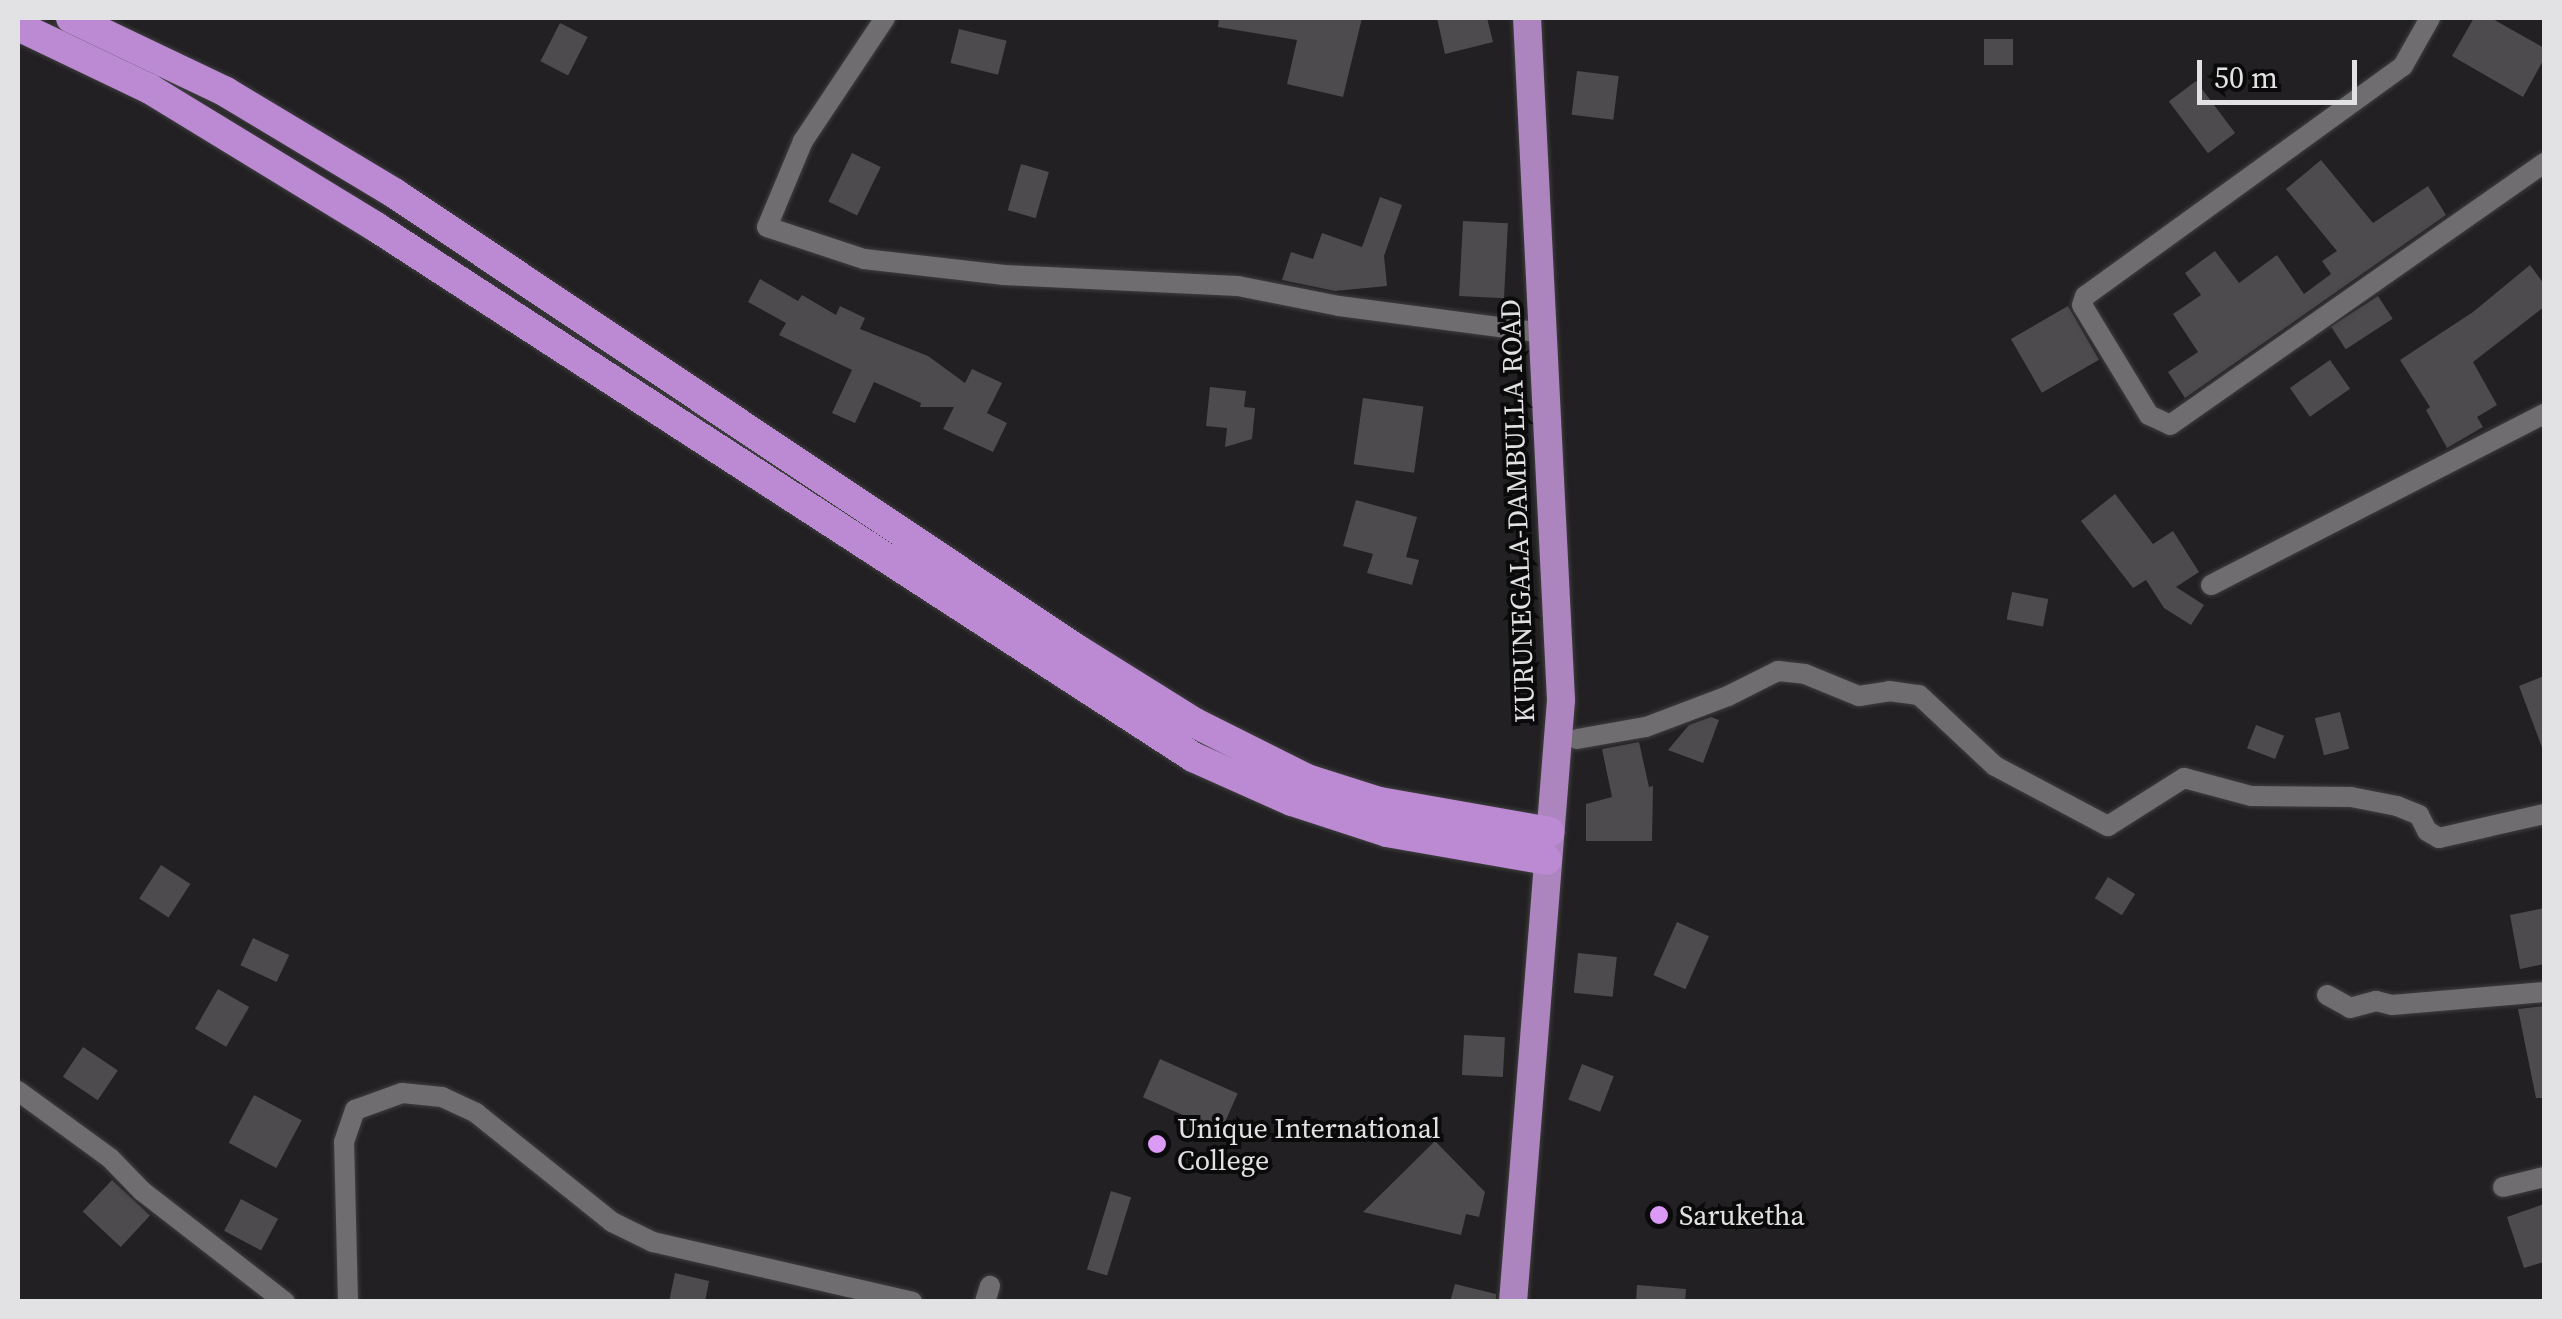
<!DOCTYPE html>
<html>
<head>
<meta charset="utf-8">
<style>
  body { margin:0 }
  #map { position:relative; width:2562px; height:1319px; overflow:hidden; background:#222022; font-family:"Source Serif 4",serif }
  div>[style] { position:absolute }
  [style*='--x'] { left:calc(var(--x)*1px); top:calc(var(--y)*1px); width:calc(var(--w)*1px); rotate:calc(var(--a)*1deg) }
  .building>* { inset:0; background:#4d4b4d; transform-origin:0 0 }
  .roads { filter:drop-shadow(0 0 2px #3f3e40) drop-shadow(0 0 2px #3f3e40) }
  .minor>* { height:20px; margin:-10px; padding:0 10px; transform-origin:10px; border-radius:10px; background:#6f6d6f }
  .trunk>* { height:28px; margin:-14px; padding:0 14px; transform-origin:14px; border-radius:14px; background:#ac84be }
  .motorway>* { height:30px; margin:-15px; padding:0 15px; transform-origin:15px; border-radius:15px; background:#bc8ad2 }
  .dots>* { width:28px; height:28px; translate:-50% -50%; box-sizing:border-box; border:5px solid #0b0a0b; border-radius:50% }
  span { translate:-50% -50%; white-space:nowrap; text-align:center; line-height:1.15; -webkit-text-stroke:8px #0b0a0b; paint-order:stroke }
  .street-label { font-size:28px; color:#e2e1e3 }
  .poi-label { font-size:28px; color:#e2e1e3 }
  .left { translate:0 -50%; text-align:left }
  .frame { position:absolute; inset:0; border:20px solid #e2e1e3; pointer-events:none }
  .scale { position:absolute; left:2197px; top:60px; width:160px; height:45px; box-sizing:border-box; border:5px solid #e2e1e3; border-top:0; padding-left:12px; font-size:30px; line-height:35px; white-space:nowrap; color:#e2e1e3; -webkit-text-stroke:8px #0b0a0b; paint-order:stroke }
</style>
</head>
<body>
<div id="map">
  <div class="building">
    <i style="clip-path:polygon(1219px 18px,1362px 18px,1343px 97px,1287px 84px,1297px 40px,1218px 27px)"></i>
    <i style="clip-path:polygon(1437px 18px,1487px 18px,1493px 42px,1445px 54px)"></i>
    <i style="clip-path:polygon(2474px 18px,2491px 18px,2544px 48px,2544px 59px,2523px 97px,2452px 56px)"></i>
    <i style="left:560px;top:23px;width:31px;height:43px;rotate:27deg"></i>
    <i style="left:959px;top:29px;width:49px;height:35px;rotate:14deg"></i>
    <i style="left:1984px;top:39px;width:29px;height:26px"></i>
    <i style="left:1577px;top:71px;width:42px;height:44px;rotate:7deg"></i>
    <i style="left:2196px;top:81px;width:65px;height:34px;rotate:53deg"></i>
    <i style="left:852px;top:153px;width:32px;height:54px;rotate:26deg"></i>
    <i style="clip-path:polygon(2321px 160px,2373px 223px,2428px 186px,2446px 215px,2185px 398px,2168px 372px,2198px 352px,2173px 314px,2201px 295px,2185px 273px,2215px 251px,2239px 283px,2277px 255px,2304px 294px,2331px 274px,2322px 261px,2337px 251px,2286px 189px)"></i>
    <i style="left:1021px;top:164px;width:29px;height:48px;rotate:16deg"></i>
    <i style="clip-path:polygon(1380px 197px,1402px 205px,1384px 256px,1387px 286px,1335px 291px,1282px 280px,1291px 252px,1313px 259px,1322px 233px,1362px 247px)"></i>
    <i style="left:1463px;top:221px;width:45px;height:75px;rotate:3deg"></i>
    <i style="clip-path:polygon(2530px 265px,2544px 284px,2544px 307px,2473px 362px,2497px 405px,2477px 417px,2483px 427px,2447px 448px,2426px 410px,2430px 407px,2400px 360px,2473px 312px)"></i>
    <i style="clip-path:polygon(760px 279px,798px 301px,802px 295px,836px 315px,840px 306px,865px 318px,860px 329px,928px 356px,965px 383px,972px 369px,1002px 383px,987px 413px,1007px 423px,993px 452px,943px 429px,954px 407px,920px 407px,921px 403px,874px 382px,855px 423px,832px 413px,852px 370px,779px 335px,786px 323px,748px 302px)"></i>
    <i style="left:2378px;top:296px;width:27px;height:56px;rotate:57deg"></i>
    <i style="left:2068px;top:306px;width:62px;height:66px;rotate:60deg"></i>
    <i style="left:2330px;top:360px;width:35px;height:49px;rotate:55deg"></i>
    <i style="clip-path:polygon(1210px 387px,1246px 391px,1244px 407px,1255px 408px,1252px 439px,1225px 447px,1227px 428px,1206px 426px)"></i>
    <i style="left:1363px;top:398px;width:61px;height:67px;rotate:8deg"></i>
    <i style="clip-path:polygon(2115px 494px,2153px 544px,2173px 531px,2199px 572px,2176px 587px,2204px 605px,2191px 625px,2164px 608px,2146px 580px,2133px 588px,2081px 521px)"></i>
    <i style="clip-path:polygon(1356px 500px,1417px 517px,1406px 557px,1419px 560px,1412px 585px,1367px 573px,1373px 554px,1343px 546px)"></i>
    <i style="left:2012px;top:592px;width:37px;height:28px;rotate:11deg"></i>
    <i style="clip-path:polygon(2544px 676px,2544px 750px,2543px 750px,2519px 686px)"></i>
    <i style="left:2340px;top:712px;width:38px;height:26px;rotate:76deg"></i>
    <i style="clip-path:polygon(1711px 717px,1719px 720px,1703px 763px,1668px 750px,1689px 725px)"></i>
    <i style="left:2256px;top:725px;width:30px;height:25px;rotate:21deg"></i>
    <i style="clip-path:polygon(1639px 742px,1649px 787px,1653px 786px,1652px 841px,1586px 841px,1586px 804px,1612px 797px,1602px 749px)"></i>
    <i style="left:161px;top:865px;width:35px;height:40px;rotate:33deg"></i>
    <i style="left:2108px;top:877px;width:32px;height:25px;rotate:32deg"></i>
    <i style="clip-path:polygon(2544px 908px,2544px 964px,2520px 969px,2510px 915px)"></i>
    <i style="left:1677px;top:922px;width:35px;height:58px;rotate:24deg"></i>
    <i style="left:253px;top:938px;width:40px;height:30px;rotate:25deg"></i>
    <i style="left:1578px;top:953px;width:39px;height:40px;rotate:6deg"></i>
    <i style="left:218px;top:989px;width:36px;height:46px;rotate:30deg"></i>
    <i style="clip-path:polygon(2544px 1006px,2544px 1098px,2536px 1098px,2518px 1009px)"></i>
    <i style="left:1464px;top:1035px;width:41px;height:40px;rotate:3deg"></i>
    <i style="left:83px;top:1047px;width:42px;height:36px;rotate:34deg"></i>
    <i style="left:1160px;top:1059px;width:85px;height:42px;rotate:24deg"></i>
    <i style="left:1582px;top:1064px;width:34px;height:38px;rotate:21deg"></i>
    <i style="left:254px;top:1095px;width:54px;height:54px;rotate:28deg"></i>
    <i style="clip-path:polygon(1435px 1141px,1485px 1192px,1479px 1217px,1466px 1214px,1461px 1235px,1363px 1212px)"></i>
    <i style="left:112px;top:1180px;width:52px;height:43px;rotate:43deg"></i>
    <i style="left:1111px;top:1191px;width:21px;height:82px;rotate:17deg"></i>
    <i style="left:241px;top:1199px;width:42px;height:36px;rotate:28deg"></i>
    <i style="clip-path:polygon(2544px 1204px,2544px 1262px,2524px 1268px,2507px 1217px)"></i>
    <i style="clip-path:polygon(675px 1273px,709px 1281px,705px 1302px,669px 1302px)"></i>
    <i style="clip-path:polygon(1455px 1284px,1496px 1294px,1496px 1302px,1450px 1302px)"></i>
    <i style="clip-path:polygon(1637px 1285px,1686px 1289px,1685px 1302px,1636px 1302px)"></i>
  </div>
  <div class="roads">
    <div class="minor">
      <i style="--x:885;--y:18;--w:148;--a:123.7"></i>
      <i style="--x:803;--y:141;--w:93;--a:112.7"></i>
      <i style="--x:767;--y:227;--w:102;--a:18.3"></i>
      <i style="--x:864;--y:259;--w:141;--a:6.5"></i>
      <i style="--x:1004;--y:275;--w:234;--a:2.7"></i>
      <i style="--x:1238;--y:286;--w:103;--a:11.2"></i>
      <i style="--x:1339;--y:306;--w:206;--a:7.5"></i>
      <i style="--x:2430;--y:18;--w:55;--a:119.4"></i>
      <i style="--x:2403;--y:66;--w:392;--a:144.1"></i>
      <i style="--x:2085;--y:296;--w:9;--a:108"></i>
      <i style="--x:2082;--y:305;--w:129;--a:58.7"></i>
      <i style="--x:2149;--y:415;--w:23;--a:25"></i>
      <i style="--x:2170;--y:425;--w:457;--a:-35"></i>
      <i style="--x:2211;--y:585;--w:374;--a:-27.2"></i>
      <i style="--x:1577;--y:739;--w:70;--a:-9.9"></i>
      <i style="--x:1646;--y:727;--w:88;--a:-20.7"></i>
      <i style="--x:1728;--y:696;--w:56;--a:-26.6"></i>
      <i style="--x:1778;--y:671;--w:27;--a:6"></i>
      <i style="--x:1805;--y:674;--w:58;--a:22.2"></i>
      <i style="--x:1859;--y:696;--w:30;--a:-9"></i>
      <i style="--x:1889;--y:691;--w:30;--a:8"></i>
      <i style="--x:1919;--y:695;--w:104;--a:43.1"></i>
      <i style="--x:1995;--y:766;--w:128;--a:28"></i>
      <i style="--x:2108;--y:826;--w:90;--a:-32.3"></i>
      <i style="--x:2184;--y:778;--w:69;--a:15"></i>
      <i style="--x:2251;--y:796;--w:100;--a:0.6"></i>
      <i style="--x:2351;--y:797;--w:47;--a:11.1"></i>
      <i style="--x:2397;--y:806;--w:24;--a:22"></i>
      <i style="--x:2419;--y:815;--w:18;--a:63"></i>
      <i style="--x:2427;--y:831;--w:14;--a:30"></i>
      <i style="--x:2439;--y:838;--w:108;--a:-12.9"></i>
      <i style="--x:2327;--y:995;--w:26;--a:29"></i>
      <i style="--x:2350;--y:1008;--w:27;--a:-15"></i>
      <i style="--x:2376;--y:1001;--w:16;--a:14"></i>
      <i style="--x:2392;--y:1005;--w:153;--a:-4.9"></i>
      <i style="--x:18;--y:1091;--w:114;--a:36.1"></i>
      <i style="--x:110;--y:1158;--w:46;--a:45.9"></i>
      <i style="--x:142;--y:1191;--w:181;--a:37.8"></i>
      <i style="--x:2503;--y:1187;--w:42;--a:-13.7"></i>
      <i style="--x:348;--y:1302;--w:160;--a:-91.4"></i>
      <i style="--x:344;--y:1142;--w:34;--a:-71"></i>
      <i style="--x:355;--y:1110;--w:50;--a:-19.9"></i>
      <i style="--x:402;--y:1093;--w:40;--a:5.7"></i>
      <i style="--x:442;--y:1097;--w:38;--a:25"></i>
      <i style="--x:476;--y:1113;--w:174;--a:38.7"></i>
      <i style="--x:612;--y:1222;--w:46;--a:26"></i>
      <i style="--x:653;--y:1242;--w:266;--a:13"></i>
      <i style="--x:985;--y:1302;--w:17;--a:-73"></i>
    </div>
    <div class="trunk">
      <i style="--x:1513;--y:1302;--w:604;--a:-85.44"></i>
      <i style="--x:1561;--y:700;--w:683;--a:-92.85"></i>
    </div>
    <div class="motorway">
      <i style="--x:71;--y:18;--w:172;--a:25.5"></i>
      <i style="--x:226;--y:92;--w:196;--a:31"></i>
      <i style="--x:394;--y:193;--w:823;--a:33.75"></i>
      <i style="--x:1078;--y:650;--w:138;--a:32"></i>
      <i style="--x:1195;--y:723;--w:125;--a:26.6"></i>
      <i style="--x:1307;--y:779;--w:76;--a:17.7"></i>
      <i style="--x:1379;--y:802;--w:173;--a:10"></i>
      <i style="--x:18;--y:26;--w:146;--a:25.5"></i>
      <i style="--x:150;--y:89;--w:265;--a:31.4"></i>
      <i style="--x:376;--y:227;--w:974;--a:32.97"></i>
      <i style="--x:1193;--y:757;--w:108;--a:24"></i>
      <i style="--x:1292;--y:801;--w:100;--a:18.1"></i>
      <i style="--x:1387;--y:832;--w:162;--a:9.9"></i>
    </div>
  </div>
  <div class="dots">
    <i style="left:1157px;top:1144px;background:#db9af6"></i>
    <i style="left:1659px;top:1215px;background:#db9af6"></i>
  </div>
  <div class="street-label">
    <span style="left:1517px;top:511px;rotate:-92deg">KURUNEGALA-DAMBULLA ROAD</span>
  </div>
  <div class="poi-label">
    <span class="left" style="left:1177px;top:1144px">Unique International<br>College</span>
    <span class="left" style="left:1679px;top:1215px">Saruketha</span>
  </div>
  <div class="frame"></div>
  <div class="scale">50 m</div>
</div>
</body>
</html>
